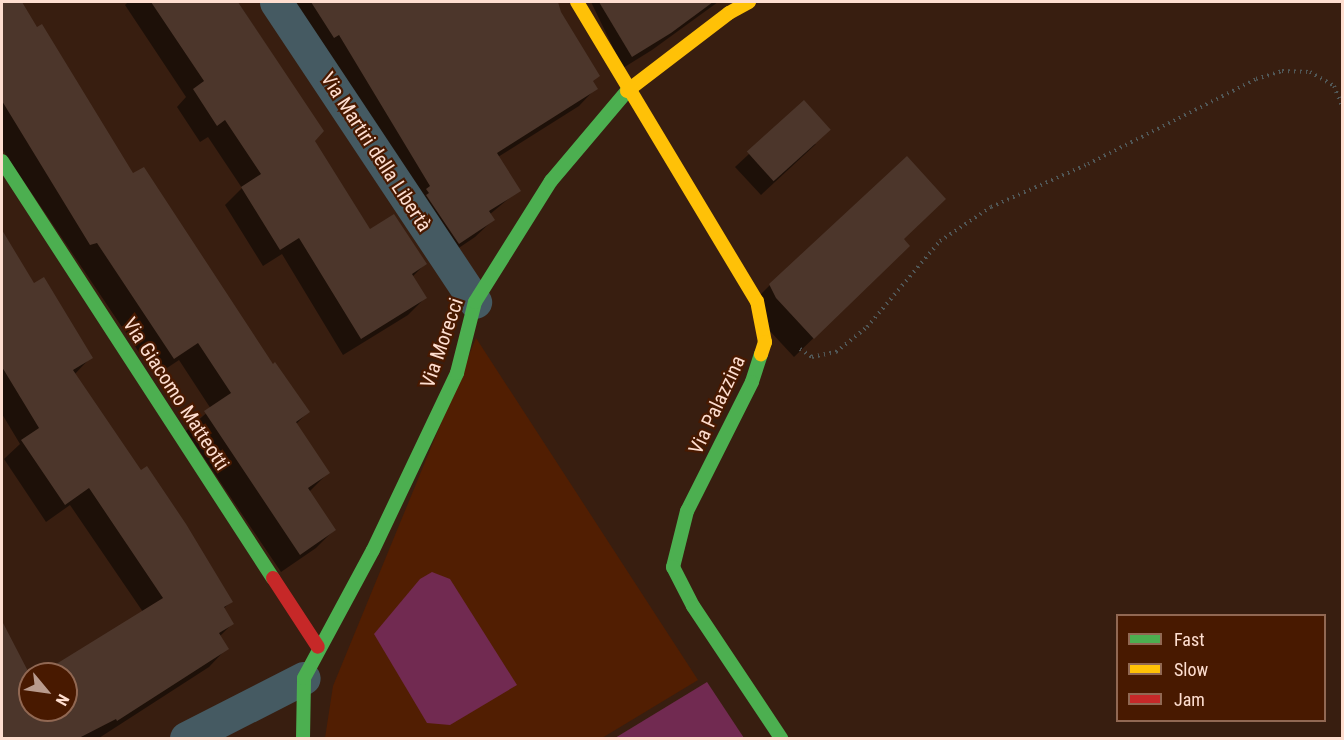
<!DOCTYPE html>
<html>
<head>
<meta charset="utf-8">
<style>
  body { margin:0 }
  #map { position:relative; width:1344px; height:740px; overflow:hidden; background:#381e10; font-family:"Roboto Condensed",sans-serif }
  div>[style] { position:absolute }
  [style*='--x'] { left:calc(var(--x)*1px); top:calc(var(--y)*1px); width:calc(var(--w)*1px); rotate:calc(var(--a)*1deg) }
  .built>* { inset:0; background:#511e02 }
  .green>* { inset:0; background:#712a51 }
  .shadow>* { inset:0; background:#0007 }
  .building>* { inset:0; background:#4c362b; transform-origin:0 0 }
  .path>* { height:4px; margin-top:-2px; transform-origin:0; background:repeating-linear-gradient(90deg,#515858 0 1.5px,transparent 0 6px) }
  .street>* { height:33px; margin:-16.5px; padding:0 16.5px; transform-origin:16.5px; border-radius:16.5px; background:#455a62 }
  .fast>* { height:14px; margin:-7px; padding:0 7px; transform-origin:7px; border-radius:7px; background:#4caf50 }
  .slow>* { height:14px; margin:-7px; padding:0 7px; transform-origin:7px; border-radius:7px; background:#ffc107 }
  .jam>* { height:14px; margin:-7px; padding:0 7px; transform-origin:7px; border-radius:7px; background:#c62828 }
  span { translate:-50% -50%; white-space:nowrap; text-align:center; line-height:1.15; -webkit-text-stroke:4.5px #481900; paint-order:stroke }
  .street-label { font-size:20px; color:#feded0 }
  .frame { position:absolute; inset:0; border:3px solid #feded0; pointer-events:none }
  .legend { position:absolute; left:1116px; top:614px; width:210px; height:108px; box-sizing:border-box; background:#481900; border:2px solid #916853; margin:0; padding:8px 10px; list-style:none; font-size:18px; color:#feded0 }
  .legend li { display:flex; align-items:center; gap:12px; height:30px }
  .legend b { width:30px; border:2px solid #916853 }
  .north { position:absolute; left:18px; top:662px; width:60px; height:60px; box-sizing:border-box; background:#481900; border:2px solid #916853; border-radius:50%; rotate:119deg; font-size:16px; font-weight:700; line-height:24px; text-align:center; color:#feded0 }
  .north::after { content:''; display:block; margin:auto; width:21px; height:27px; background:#b99b8d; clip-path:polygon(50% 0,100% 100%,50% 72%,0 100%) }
</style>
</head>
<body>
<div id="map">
  <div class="built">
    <i style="clip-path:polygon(476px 338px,698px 680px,602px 738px,325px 738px,333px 686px)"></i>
  </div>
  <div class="green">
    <i style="clip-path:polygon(432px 572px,450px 579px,517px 685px,450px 725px,427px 723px,374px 634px,420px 579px)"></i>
    <i style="clip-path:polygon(707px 682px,744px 738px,615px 738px)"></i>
  </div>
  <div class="shadow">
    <i style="clip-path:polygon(2px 2px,20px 2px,133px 175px,308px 412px,296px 424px,328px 473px,309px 492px,334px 530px,316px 548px,281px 572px,186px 431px,211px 409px,179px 360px,155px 376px,2px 149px)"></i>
    <i style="clip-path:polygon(128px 2px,238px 2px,322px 131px,314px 141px,369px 231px,425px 264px,412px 277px,425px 298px,408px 315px,343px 355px,282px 254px,263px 266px,225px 205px,242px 188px,208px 137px,200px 142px,177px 107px,186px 97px,125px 5px)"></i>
    <i style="clip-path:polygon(284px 2px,541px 2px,596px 88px,579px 106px,498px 157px,519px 190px,489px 215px,493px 220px,475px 237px,441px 260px)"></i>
    <i style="clip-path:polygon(591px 2px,718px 2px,652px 50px,623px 68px)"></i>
    <i style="clip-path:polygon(816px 144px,761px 195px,735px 167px,749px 154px)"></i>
    <i style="clip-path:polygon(2px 233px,33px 285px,91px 357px,74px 375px,231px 602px,223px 609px,232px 624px,220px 636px,227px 648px,209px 667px,99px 738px,2px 738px,2px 624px,30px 678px,30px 710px,66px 710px,66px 674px,43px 674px,143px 612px,70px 505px,46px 522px,4px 459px,20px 444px,2px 414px)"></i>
    <i style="clip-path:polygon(902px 240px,889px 265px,794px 357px,757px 317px,750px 305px,770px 285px)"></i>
  </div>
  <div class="building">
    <i style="clip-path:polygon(2px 2px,22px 2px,37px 27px,42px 24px,133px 173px,144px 167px,273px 364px,275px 362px,310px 412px,296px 422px,330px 473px,308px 488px,336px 530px,300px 555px,204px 411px,231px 393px,198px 343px,174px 359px,97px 243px,90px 245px,2px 101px)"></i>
    <i style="clip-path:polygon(151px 2px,238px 2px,324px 131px,315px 141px,370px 229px,394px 214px,427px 264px,412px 274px,427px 298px,361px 339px,299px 238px,280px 250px,241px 187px,261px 174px,225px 120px,217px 126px,193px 89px,204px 81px)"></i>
    <i style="clip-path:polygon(311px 2px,558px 2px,561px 12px,600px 76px,593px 81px,598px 89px,497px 153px,521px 191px,489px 211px,495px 220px,459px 244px,426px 195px,429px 193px,426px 189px,430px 186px,339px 35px,334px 38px)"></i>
    <i style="clip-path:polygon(599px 2px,713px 2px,671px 33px,632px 57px)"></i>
    <i style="left:804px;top:100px;width:40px;height:77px;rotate:48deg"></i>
    <i style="clip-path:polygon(907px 156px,946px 199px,904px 239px,910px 246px,814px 339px,776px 298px,769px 284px)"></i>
    <i style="clip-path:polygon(2px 230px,34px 283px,44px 277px,93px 358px,73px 370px,141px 470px,147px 466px,186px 524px,233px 602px,224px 607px,234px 624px,219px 633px,229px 649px,117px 721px,116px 719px,79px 738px,2px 738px,2px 621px,30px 675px,30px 710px,66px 710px,66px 674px,40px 674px,163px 598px,89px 488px,65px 505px,21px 440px,39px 428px,2px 367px)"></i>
  </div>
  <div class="path">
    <i style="--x:800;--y:349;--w:14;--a:34"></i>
    <i style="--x:812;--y:357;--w:25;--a:-12"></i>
    <i style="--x:836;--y:352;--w:40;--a:-39"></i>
    <i style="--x:867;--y:327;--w:113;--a:-49.7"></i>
    <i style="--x:940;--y:241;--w:61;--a:-33.7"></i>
    <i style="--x:991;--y:207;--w:106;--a:-23.9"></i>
    <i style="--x:1088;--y:164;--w:188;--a:-26.8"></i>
    <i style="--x:1256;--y:79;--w:27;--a:-17"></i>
    <i style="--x:1282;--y:71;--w:28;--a:2"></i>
    <i style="--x:1310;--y:72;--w:28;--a:30"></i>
    <i style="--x:1334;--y:86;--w:22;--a:68"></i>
  </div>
  <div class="street">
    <i style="--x:276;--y:2;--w:360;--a:56.4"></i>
    <i style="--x:186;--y:738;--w:132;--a:-27"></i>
  </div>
  <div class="fast">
    <i style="--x:2;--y:161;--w:497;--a:57"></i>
    <i style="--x:761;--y:354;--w:29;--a:108"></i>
    <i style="--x:752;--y:382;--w:144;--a:116.7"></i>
    <i style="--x:687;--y:511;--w:58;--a:104"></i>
    <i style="--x:673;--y:567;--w:44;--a:62.9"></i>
    <i style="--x:693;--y:606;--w:159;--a:56.3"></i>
    <i style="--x:303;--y:738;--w:60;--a:-89"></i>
    <i style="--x:304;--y:678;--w:145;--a:-61.7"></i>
    <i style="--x:373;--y:550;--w:196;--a:-64.6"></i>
    <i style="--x:457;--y:373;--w:73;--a:-75.8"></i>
    <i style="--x:475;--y:302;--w:143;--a:-57.9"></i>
    <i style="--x:551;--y:181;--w:118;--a:-49.8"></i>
  </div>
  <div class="slow">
    <i style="--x:577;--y:2;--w:349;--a:59"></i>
    <i style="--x:757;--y:301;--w:42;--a:79"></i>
    <i style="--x:765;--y:342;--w:13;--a:108"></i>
    <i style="--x:627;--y:91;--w:128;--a:-37.4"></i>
    <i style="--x:729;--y:13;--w:23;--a:-29"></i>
  </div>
  <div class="jam">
    <i style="--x:273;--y:578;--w:82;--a:56.9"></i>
  </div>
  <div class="street-label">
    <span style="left:376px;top:152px;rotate:57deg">Via Martiri della Libertà</span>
    <span style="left:442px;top:343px;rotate:-71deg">Via Morecci</span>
    <span style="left:176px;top:394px;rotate:57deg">Via Giacomo Matteotti</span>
    <span style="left:717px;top:405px;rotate:-65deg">Via Palazzina</span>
  </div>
  <div class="frame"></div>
  <ul class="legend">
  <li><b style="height:8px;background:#4caf50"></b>Fast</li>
  <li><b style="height:8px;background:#ffc107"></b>Slow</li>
  <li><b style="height:8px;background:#c62828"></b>Jam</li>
  </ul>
  <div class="north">N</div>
</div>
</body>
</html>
